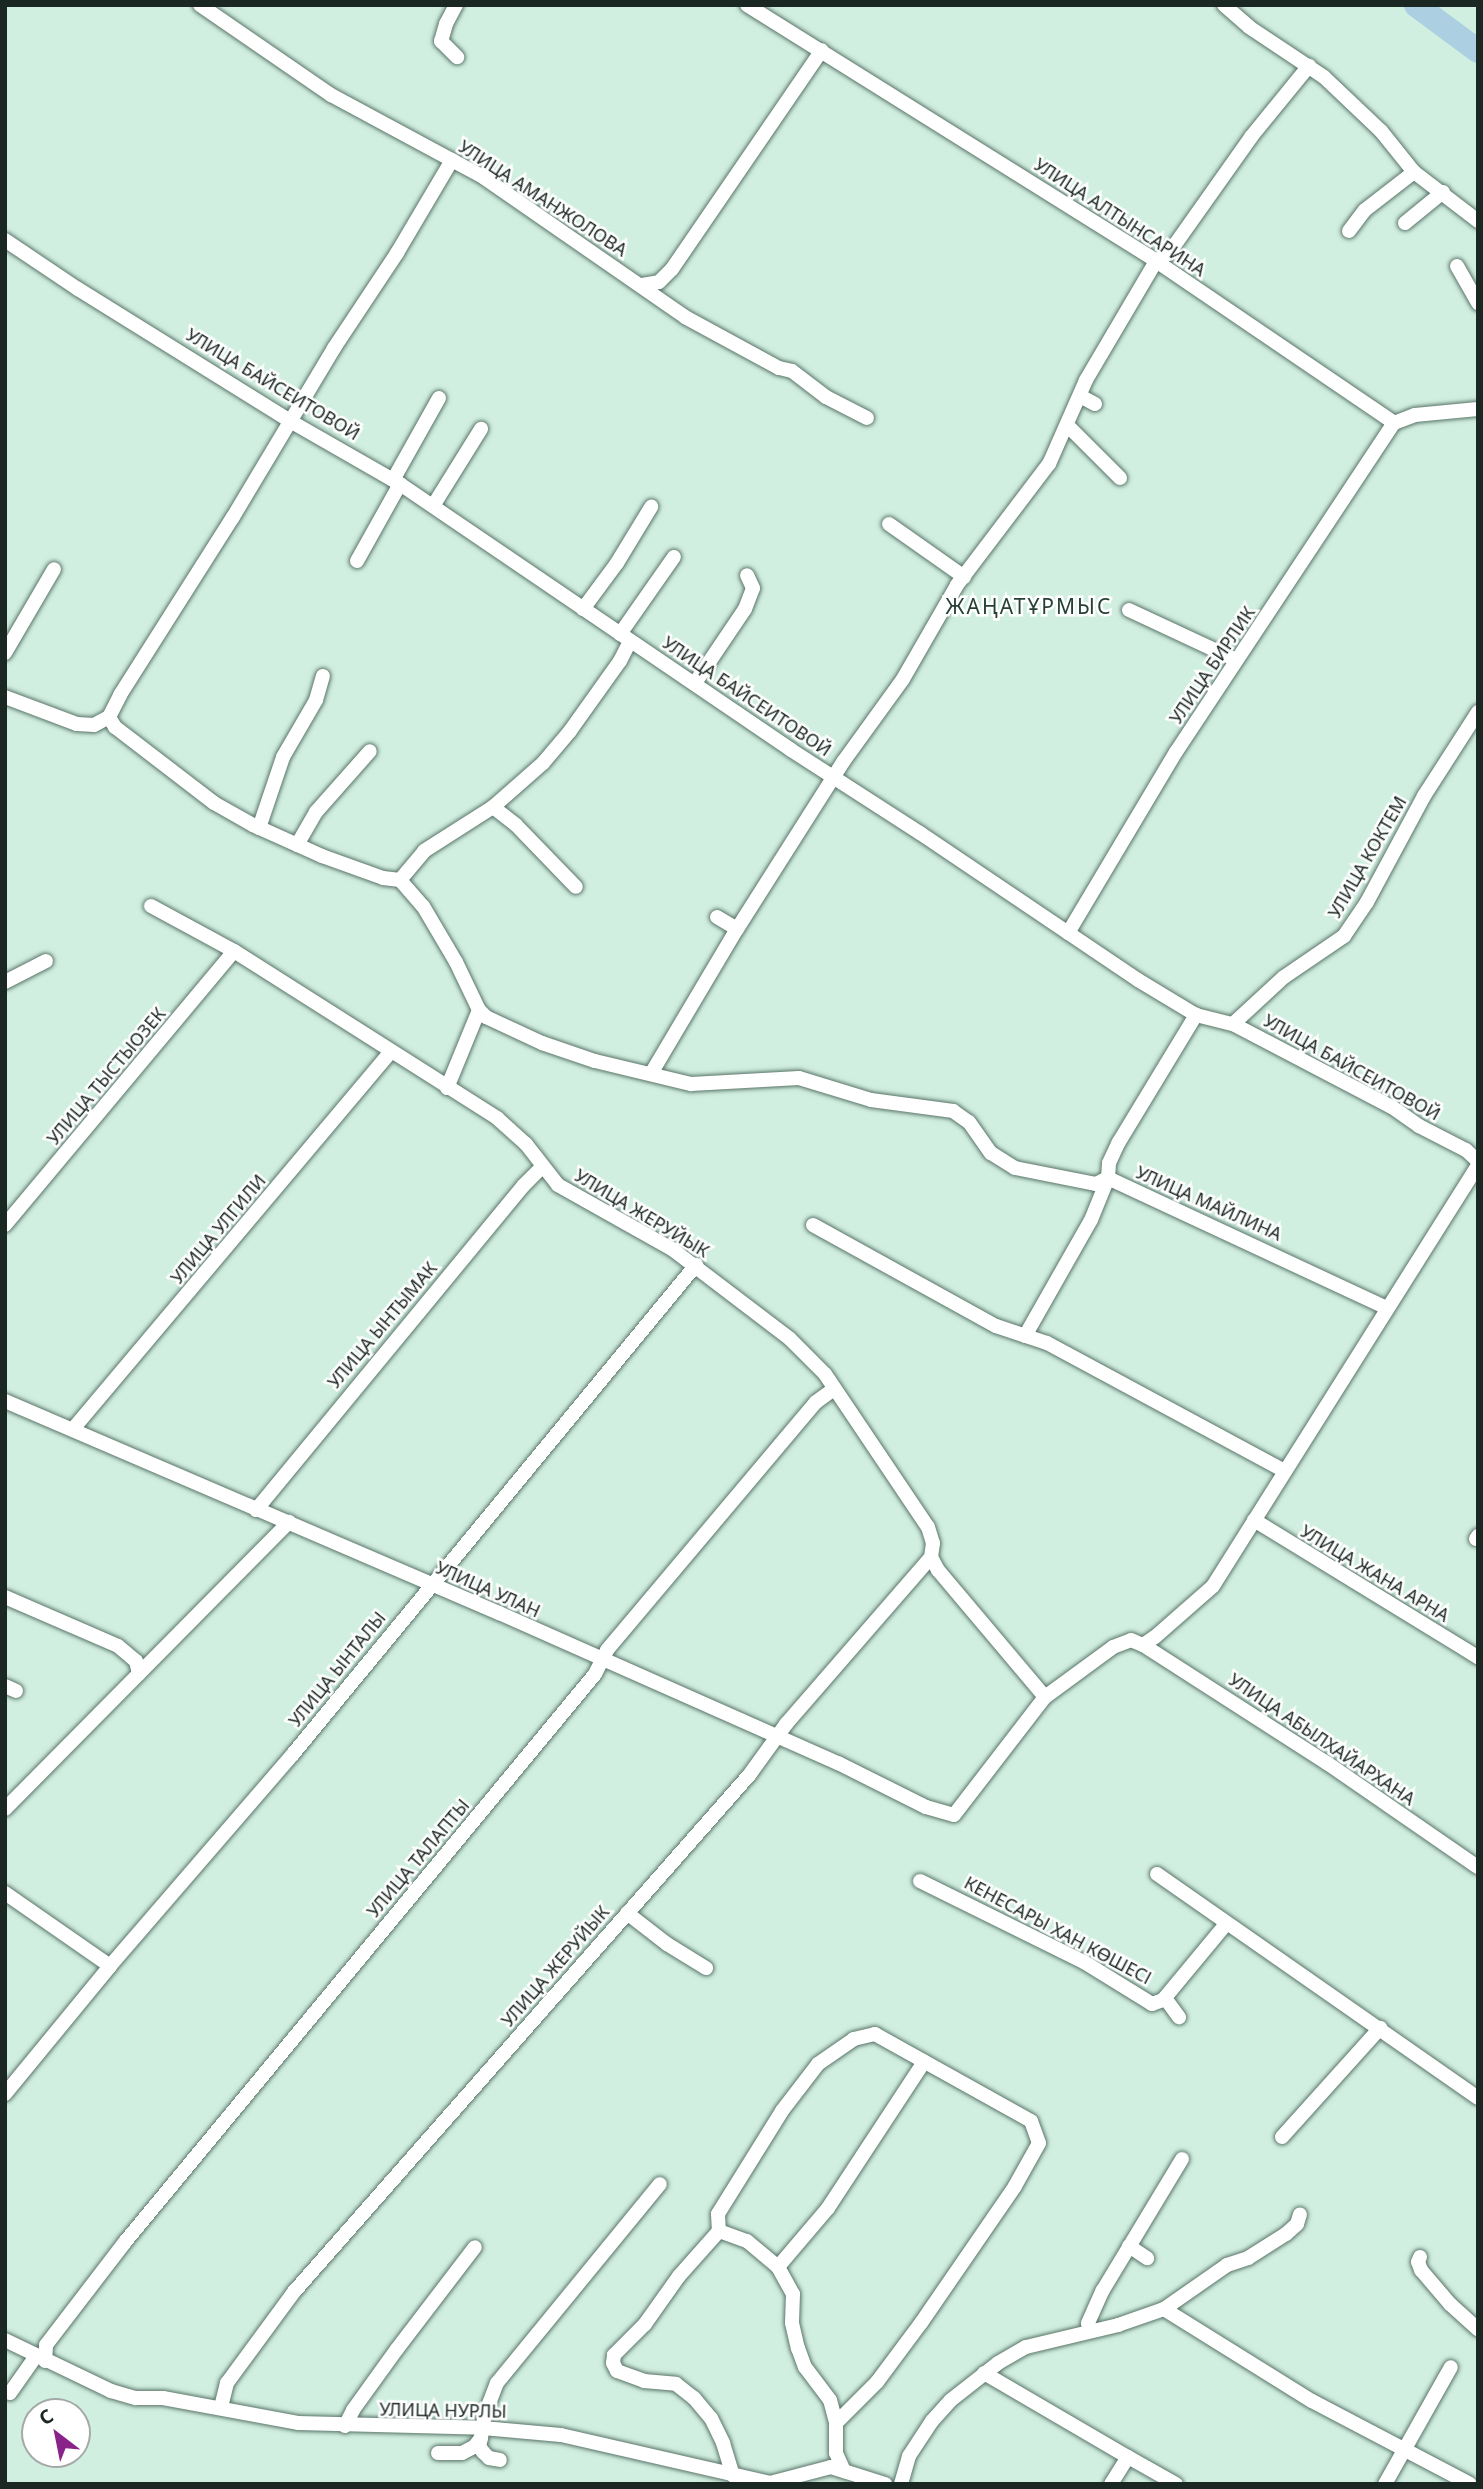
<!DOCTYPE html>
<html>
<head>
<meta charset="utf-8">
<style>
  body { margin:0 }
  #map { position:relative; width:1483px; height:2489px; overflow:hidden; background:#d1efe1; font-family:"Noto Sans",sans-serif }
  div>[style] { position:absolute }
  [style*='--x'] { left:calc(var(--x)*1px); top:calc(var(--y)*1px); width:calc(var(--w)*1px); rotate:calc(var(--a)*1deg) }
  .river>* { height:24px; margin:-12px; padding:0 12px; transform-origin:12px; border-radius:12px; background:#acd0e2 }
  .roads { filter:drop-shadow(0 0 2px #5a7569) drop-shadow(0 0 2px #5a7569) }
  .minor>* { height:14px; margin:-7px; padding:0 7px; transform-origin:7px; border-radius:7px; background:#fff }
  span { translate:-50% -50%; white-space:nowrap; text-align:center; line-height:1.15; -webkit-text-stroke:5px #fff; paint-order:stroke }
  .street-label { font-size:18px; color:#1b2722 }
  .quarter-label { font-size:21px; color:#274035; letter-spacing:2px }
  .frame { position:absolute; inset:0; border:7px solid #1b2722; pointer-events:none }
  .north { position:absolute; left:21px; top:2398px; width:70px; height:70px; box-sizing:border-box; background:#fff; border:2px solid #a4a9a7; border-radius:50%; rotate:328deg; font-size:19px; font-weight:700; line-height:28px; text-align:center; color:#1b2722 }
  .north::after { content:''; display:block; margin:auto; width:24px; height:32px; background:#89238a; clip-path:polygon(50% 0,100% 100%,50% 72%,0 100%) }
</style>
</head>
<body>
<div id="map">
  <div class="river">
    <i style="--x:1416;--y:5;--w:77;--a:36.6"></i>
  </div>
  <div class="roads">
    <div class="minor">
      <i style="--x:200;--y:5;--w:159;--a:34.5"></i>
      <i style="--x:331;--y:95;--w:173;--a:28.3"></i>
      <i style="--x:483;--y:177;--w:246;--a:34.7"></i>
      <i style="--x:685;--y:317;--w:107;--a:28.5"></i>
      <i style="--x:779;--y:368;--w:13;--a:13"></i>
      <i style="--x:792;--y:371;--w:43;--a:37.4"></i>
      <i style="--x:826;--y:397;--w:46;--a:27.1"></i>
      <i style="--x:456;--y:5;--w:21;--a:118"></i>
      <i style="--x:446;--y:24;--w:18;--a:106"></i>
      <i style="--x:441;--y:41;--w:23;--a:45"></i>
      <i style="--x:747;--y:5;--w:483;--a:32"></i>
      <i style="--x:1156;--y:261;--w:288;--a:34.2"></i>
      <i style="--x:1394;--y:423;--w:22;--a:-21"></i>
      <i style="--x:1415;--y:415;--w:63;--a:-5.4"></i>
      <i style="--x:1224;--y:5;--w:33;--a:41"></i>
      <i style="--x:1249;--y:27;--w:90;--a:33.7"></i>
      <i style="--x:1324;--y:77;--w:79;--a:43.5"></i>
      <i style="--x:1381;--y:131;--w:53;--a:51.2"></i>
      <i style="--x:1414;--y:172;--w:81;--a:37.4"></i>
      <i style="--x:1405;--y:223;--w:49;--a:-39.2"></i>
      <i style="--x:1349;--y:231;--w:26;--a:-53"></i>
      <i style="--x:1365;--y:210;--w:62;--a:-37.8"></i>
      <i style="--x:5;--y:240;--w:88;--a:33.9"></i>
      <i style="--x:78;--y:289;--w:250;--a:31.9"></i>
      <i style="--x:290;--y:421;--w:127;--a:29.8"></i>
      <i style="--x:400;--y:484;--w:473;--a:34.2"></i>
      <i style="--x:791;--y:750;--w:153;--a:32.8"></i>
      <i style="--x:920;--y:833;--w:263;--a:34"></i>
      <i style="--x:1138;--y:980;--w:68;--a:31.1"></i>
      <i style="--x:1196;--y:1015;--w:38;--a:14"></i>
      <i style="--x:1233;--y:1024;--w:179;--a:27.6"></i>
      <i style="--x:1392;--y:1107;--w:33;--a:35"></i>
      <i style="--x:1419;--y:1126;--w:53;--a:27.1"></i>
      <i style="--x:1466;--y:1150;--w:16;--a:43"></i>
      <i style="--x:1457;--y:266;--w:43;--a:60.4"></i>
      <i style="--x:642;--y:285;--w:17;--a:-10"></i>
      <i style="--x:659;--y:282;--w:18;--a:-45"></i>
      <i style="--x:672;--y:269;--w:265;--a:-55.6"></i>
      <i style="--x:1080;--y:396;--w:17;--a:28"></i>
      <i style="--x:1067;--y:425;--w:75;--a:45"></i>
      <i style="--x:393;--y:480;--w:94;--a:-60.7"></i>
      <i style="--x:433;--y:506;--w:91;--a:-58.1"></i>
      <i style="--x:889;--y:524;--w:92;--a:35.2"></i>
      <i style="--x:357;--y:561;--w:88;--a:-60.8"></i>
      <i style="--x:583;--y:609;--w:57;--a:-53.5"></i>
      <i style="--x:617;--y:563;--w:66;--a:-58.7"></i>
      <i style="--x:1129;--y:610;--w:118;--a:25"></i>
      <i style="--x:620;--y:634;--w:94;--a:-55"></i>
      <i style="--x:5;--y:653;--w:97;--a:-59.7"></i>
      <i style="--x:695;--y:683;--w:89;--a:-56"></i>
      <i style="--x:745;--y:609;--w:22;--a:-69"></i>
      <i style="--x:753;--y:588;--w:14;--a:-115"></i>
      <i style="--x:5;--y:697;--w:77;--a:20.6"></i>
      <i style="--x:77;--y:724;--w:17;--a:3"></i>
      <i style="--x:94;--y:725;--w:17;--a:-28"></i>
      <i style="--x:109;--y:717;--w:12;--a:59"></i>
      <i style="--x:115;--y:727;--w:125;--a:37.5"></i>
      <i style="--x:214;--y:803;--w:45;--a:29.4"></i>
      <i style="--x:253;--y:825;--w:76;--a:24.2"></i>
      <i style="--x:322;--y:856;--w:65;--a:19.8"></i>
      <i style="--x:383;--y:878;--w:17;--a:7"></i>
      <i style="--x:400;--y:880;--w:35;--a:49"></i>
      <i style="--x:423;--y:906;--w:65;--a:59.5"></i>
      <i style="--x:456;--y:962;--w:53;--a:64.4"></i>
      <i style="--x:479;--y:1010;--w:10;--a:45"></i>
      <i style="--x:486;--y:1017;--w:62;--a:24.9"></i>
      <i style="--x:542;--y:1043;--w:56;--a:18.8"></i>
      <i style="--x:595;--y:1061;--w:99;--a:13.5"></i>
      <i style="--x:691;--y:1084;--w:108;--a:-3.2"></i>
      <i style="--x:799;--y:1078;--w:75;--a:17"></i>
      <i style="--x:871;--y:1100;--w:83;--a:7.6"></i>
      <i style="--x:953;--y:1111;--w:19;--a:35"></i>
      <i style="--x:969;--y:1122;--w:38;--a:55"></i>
      <i style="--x:991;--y:1153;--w:28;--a:32"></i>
      <i style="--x:1015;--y:1168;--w:83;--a:11.2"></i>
      <i style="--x:1096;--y:1184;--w:13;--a:-27"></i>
      <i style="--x:1108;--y:1178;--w:306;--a:25"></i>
      <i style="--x:109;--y:717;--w:25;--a:-63"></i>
      <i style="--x:120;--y:695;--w:211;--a:-57.6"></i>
      <i style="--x:233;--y:517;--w:197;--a:-59.1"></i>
      <i style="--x:334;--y:348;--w:114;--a:-56.4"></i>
      <i style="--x:397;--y:253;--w:108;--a:-59.4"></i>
      <i style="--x:493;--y:807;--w:29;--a:38"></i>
      <i style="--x:516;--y:825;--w:86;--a:45.9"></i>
      <i style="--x:259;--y:828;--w:75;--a:-71.3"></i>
      <i style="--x:283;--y:757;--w:66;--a:-59.9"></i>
      <i style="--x:316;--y:700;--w:25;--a:-74"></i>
      <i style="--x:297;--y:845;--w:38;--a:-60"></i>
      <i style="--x:316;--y:812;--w:81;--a:-48.5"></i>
      <i style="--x:400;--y:880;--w:38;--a:-50"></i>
      <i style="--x:424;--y:851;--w:82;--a:-32.5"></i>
      <i style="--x:493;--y:807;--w:67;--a:-41.3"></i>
      <i style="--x:543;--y:763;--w:42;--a:-49.8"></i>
      <i style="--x:570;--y:731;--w:86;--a:-54.5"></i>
      <i style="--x:620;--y:661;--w:22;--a:-63"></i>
      <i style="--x:151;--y:906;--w:94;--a:28.5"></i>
      <i style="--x:234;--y:951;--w:312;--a:32.4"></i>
      <i style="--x:497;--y:1118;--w:39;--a:42"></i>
      <i style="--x:526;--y:1144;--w:52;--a:52"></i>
      <i style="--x:558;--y:1185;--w:131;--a:29.3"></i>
      <i style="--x:672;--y:1249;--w:148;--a:37.3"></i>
      <i style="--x:790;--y:1339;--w:49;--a:45"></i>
      <i style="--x:825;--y:1374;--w:184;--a:56.1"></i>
      <i style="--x:928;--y:1527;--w:17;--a:73"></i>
      <i style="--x:933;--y:1543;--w:14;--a:98"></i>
      <i style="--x:931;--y:1557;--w:15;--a:62"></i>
      <i style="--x:938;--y:1570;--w:166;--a:49.9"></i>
      <i style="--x:717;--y:917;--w:23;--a:31"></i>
      <i style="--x:1068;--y:933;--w:211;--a:-59.2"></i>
      <i style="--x:1176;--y:752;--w:395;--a:-56.5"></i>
      <i style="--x:5;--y:982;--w:46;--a:-27.1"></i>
      <i style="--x:1233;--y:1024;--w:69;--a:-42.7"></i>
      <i style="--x:1284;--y:977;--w:73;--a:-34.3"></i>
      <i style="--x:1344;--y:936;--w:41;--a:-55.9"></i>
      <i style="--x:1367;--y:902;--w:120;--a:-61.7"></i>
      <i style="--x:1424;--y:796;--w:100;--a:-57.3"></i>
      <i style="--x:652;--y:1072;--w:166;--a:-59.3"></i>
      <i style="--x:737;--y:929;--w:198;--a:-57.6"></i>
      <i style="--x:843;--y:762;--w:102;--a:-54.1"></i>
      <i style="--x:903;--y:679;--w:108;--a:-60.1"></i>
      <i style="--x:957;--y:585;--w:152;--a:-52.8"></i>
      <i style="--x:1049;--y:464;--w:92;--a:-66.2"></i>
      <i style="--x:1086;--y:380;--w:138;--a:-59.5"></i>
      <i style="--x:1156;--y:261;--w:15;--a:-32"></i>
      <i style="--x:1169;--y:253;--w:142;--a:-54.7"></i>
      <i style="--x:1251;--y:137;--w:92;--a:-50.8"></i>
      <i style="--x:447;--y:1088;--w:84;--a:-67.7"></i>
      <i style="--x:5;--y:1225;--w:357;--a:-50.1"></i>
      <i style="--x:813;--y:1225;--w:209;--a:28.9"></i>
      <i style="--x:996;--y:1326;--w:54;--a:18.4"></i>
      <i style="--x:1047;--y:1343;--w:270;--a:28.3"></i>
      <i style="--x:1025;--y:1336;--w:133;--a:-60.4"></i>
      <i style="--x:1091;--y:1220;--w:45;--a:-68"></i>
      <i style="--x:1108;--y:1178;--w:15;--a:-86"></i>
      <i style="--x:1109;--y:1163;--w:23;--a:-65"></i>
      <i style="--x:1119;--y:1142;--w:149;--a:-58.8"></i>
      <i style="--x:5;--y:1401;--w:538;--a:23.23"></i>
      <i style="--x:499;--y:1613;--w:371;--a:23.9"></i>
      <i style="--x:838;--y:1763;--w:98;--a:26.6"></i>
      <i style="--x:926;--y:1807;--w:29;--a:16"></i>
      <i style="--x:954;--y:1815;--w:149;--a:-52.4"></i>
      <i style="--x:1045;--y:1697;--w:84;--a:-36.3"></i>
      <i style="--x:1113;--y:1647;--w:19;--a:-21"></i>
      <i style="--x:1131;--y:1640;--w:13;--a:23"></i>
      <i style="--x:1143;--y:1645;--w:14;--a:-34"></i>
      <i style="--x:1155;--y:1637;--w:77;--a:-41.3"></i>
      <i style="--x:1213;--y:1586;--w:497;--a:-57.8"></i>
      <i style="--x:73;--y:1429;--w:492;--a:-49.9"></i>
      <i style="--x:256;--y:1510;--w:420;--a:-50.5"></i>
      <i style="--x:523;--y:1186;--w:27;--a:-45"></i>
      <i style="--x:1254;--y:1520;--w:263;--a:31.5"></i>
      <i style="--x:1476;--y:1539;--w:4;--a:-56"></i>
      <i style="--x:5;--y:1597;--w:123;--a:23.4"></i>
      <i style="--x:118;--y:1646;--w:23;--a:40"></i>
      <i style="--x:136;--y:1661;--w:13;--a:77"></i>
      <i style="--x:1143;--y:1645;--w:219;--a:32.7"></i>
      <i style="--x:1327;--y:1763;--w:183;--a:34.6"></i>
      <i style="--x:5;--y:1686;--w:12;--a:24"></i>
      <i style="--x:5;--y:1809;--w:404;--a:-45.3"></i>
      <i style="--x:1157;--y:1874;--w:391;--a:34.9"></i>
      <i style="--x:920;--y:1881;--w:183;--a:26.3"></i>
      <i style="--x:1084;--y:1962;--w:80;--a:31.7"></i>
      <i style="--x:1152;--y:2004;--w:12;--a:-20"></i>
      <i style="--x:1163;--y:2000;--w:99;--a:-50.3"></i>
      <i style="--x:5;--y:1893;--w:128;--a:34.8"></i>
      <i style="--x:627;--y:1913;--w:51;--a:37.8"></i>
      <i style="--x:667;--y:1944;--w:46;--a:31.6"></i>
      <i style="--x:1165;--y:1998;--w:24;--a:54"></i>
      <i style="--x:5;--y:2094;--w:166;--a:-50.6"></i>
      <i style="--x:110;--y:1966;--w:280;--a:-49.2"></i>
      <i style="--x:293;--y:1754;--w:634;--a:-50.51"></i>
      <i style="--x:1282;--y:2137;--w:147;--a:-48"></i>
      <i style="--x:719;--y:2231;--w:60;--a:131.6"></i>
      <i style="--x:679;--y:2276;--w:59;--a:125.3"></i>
      <i style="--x:645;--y:2324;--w:44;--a:135"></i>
      <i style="--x:614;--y:2355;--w:8;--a:97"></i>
      <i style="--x:613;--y:2363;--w:9;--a:63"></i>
      <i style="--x:617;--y:2371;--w:29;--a:20"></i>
      <i style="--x:644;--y:2381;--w:32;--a:5"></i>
      <i style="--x:676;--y:2384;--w:23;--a:38"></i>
      <i style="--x:694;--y:2398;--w:26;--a:50"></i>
      <i style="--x:711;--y:2418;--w:28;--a:64"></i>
      <i style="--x:723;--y:2443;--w:34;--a:73"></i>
      <i style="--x:1129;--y:2246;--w:22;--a:34"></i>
      <i style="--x:1420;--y:2257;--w:5;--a:112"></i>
      <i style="--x:1418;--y:2262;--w:9;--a:69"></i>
      <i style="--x:1421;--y:2270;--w:45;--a:49.5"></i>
      <i style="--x:1450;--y:2304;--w:38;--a:42"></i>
      <i style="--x:778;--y:2267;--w:77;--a:-49.7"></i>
      <i style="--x:828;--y:2208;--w:175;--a:-56.7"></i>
      <i style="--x:1164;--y:2309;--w:174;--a:31.9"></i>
      <i style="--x:1312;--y:2401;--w:178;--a:27.7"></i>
      <i style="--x:1090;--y:2331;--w:8;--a:-104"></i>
      <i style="--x:1088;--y:2323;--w:36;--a:-66"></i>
      <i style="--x:1103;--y:2290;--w:153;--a:-58.9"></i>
      <i style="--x:5;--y:2340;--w:118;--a:25.7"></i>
      <i style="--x:111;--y:2391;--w:26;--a:16"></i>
      <i style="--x:136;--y:2398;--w:27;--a:0"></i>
      <i style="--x:163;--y:2398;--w:137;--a:10.5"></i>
      <i style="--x:298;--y:2423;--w:185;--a:1.5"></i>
      <i style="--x:483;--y:2428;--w:78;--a:5.1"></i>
      <i style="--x:561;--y:2435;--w:214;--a:12.9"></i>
      <i style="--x:770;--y:2483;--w:63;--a:-14.7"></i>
      <i style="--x:831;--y:2467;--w:57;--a:17.5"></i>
      <i style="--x:45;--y:2361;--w:16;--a:-86"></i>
      <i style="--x:46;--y:2345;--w:130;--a:-52.5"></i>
      <i style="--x:125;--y:2242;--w:737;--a:-50.39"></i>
      <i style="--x:595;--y:1674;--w:27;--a:-63"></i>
      <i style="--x:607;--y:1650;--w:324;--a:-49.9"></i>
      <i style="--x:816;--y:1402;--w:22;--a:-36"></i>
      <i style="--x:984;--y:2373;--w:167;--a:30.3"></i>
      <i style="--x:10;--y:2393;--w:45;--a:-54.9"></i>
      <i style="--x:221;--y:2407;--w:25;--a:-76"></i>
      <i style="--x:227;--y:2383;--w:112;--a:-53.7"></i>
      <i style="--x:293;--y:2293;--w:692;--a:-48.63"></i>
      <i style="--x:750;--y:1774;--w:62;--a:-54.2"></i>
      <i style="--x:786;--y:1724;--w:221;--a:-49"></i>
      <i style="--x:836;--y:2423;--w:58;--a:-45"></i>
      <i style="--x:877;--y:2382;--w:74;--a:-53.3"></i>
      <i style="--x:921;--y:2323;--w:166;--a:-55.5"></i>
      <i style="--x:1015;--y:2186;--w:49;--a:-60.8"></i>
      <i style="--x:1039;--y:2143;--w:23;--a:-110"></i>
      <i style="--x:1031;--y:2121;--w:179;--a:-150.9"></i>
      <i style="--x:875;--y:2034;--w:22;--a:167"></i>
      <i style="--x:854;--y:2039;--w:44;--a:145.2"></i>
      <i style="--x:818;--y:2064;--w:59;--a:127.5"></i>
      <i style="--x:782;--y:2111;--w:121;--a:121.9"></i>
      <i style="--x:718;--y:2214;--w:17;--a:87"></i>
      <i style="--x:719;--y:2231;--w:30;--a:20"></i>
      <i style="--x:747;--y:2241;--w:40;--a:40"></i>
      <i style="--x:778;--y:2267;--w:31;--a:61"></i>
      <i style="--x:793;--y:2294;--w:29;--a:92"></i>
      <i style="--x:792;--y:2323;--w:26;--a:77"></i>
      <i style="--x:798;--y:2348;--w:20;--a:70"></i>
      <i style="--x:805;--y:2367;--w:41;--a:52.9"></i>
      <i style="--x:830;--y:2400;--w:24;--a:75"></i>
      <i style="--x:836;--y:2423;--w:30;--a:90"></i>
      <i style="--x:836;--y:2453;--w:20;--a:66"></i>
      <i style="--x:345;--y:2426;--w:18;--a:-63"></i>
      <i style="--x:353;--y:2410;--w:75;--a:-54.2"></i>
      <i style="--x:397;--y:2349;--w:128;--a:-52.6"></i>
      <i style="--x:481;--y:2438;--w:8;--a:104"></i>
      <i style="--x:479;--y:2446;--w:7;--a:56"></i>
      <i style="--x:483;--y:2452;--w:8;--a:45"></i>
      <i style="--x:489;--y:2458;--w:11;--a:10"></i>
      <i style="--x:438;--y:2453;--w:24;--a:0"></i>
      <i style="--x:462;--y:2453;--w:13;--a:-27"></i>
      <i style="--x:474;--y:2447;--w:11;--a:-52"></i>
      <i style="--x:481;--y:2438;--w:24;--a:-81"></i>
      <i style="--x:485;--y:2414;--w:33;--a:-69"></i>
      <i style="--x:497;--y:2383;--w:257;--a:-50.7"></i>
      <i style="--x:901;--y:2484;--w:29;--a:-74"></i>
      <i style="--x:909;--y:2456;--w:42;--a:-56.7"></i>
      <i style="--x:932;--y:2421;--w:28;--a:-48"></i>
      <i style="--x:951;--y:2400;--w:60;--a:-38.2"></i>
      <i style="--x:998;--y:2363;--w:32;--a:-30"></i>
      <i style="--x:1026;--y:2347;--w:95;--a:-13.4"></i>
      <i style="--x:1118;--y:2325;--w:49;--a:-19.2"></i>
      <i style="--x:1164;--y:2309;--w:77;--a:-34.9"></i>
      <i style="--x:1227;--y:2265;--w:22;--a:-18"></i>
      <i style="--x:1248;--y:2258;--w:45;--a:-32.3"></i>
      <i style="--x:1286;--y:2234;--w:15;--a:-42"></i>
      <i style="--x:1297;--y:2224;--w:10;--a:-73"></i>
      <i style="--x:1111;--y:2484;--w:32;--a:-58"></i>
      <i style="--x:1128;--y:2457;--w:55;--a:29.4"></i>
      <i style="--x:1385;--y:2484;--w:134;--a:-60.6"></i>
    </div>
  </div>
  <div class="street-label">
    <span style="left:543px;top:198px;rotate:33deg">УЛИЦА АМАНЖОЛОВА</span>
    <span style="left:1120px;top:217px;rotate:33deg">УЛИЦА АЛТЫНСАРИНА</span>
    <span style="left:273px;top:384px;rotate:31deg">УЛИЦА БАЙСЕИТОВОЙ</span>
    <span style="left:1212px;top:665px;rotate:-56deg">УЛИЦА БИРЛИК</span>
    <span style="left:747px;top:696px;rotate:34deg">УЛИЦА БАЙСЕИТОВОЙ</span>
    <span style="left:1367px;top:857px;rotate:-60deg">УЛИЦА КОКТЕМ</span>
    <span style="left:1352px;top:1067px;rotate:29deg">УЛИЦА БАЙСЕИТОВОЙ</span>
    <span style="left:106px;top:1076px;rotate:-50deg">УЛИЦА ТЫСТЫОЗЕК</span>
    <span style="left:1209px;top:1203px;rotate:24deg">УЛИЦА МАЙЛИНА</span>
    <span style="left:642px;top:1213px;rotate:31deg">УЛИЦА ЖЕРУЙЫК</span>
    <span style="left:218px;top:1229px;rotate:-50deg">УЛИЦА УЛГИЛИ</span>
    <span style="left:382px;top:1325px;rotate:-50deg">УЛИЦА ЫНТЫМАК</span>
    <span style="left:1375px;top:1573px;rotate:31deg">УЛИЦА ЖАНА АРНА</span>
    <span style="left:488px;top:1589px;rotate:24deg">УЛИЦА УЛАН</span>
    <span style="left:337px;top:1669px;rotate:-51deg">УЛИЦА ЫНТАЛЫ</span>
    <span style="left:1322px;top:1739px;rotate:34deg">УЛИЦА АБЫЛХАЙАРХАНА</span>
    <span style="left:418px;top:1858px;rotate:-50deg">УЛИЦА ТАЛАПТЫ</span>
    <span style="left:1058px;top:1930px;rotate:28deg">КЕНЕСАРЫ ХАН КӨШЕСІ</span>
    <span style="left:555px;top:1966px;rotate:-49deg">УЛИЦА ЖЕРУЙЫК</span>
    <span style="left:443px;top:2410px;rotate:1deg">УЛИЦА НУРЛЫ</span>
  </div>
  <div class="quarter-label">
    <span style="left:1029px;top:606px">ЖАҢАТҰРМЫС</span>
  </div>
  <div class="frame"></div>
  <div class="north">С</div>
</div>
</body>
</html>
